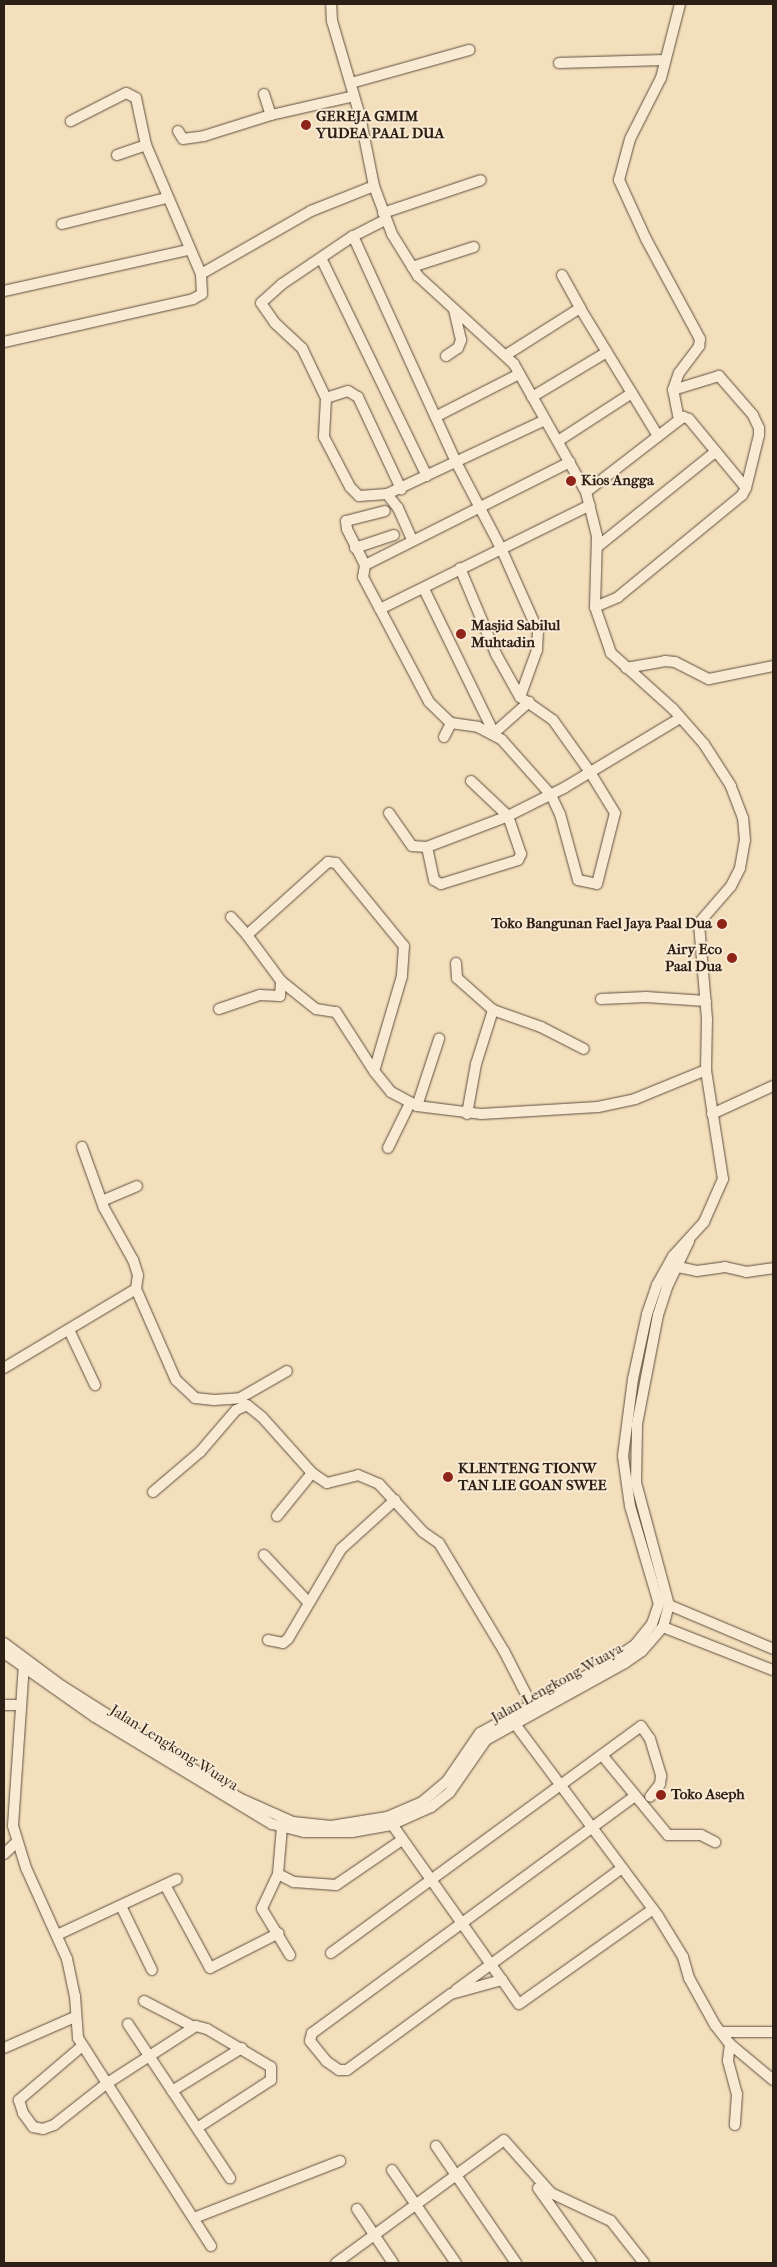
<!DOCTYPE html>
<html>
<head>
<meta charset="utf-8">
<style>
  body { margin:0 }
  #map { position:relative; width:777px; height:2267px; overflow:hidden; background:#f4dfbc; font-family:"IM FELL French Canon",serif }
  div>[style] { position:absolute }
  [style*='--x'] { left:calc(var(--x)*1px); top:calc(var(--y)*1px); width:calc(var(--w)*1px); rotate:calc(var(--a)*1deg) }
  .roads { filter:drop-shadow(0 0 1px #5e4f3f) drop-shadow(0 0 1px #5e4f3f) }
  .street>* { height:10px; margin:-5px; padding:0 5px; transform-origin:5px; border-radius:5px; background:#f8ead3 }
  .dots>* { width:14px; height:14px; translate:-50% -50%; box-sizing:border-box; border:2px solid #f8ead3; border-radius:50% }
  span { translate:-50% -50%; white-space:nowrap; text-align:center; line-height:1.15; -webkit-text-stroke:4px #f8ead3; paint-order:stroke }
  .poi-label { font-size:15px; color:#2c1f15; font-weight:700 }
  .left { translate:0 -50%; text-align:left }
  .right { translate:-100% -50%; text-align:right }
  .street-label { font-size:15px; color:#2c1f15 }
  .frame { position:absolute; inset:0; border:5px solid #2c1f15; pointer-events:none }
</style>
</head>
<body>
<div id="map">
  <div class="roads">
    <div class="street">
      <i style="--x:559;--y:63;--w:105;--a:-1.6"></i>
      <i style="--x:351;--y:83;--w:123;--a:-15.6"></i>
      <i style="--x:264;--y:94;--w:22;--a:72"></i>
      <i style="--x:178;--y:131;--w:9;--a:58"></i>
      <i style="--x:183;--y:139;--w:21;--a:-8"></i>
      <i style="--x:204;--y:136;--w:70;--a:-17.4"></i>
      <i style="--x:271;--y:115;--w:85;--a:-12.9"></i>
      <i style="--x:117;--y:155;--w:31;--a:-19"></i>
      <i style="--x:383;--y:213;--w:103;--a:-18.6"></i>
      <i style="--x:385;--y:220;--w:36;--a:153"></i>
      <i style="--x:353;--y:236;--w:86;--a:145.9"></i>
      <i style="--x:282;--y:284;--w:28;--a:138"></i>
      <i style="--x:261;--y:303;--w:24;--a:55"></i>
      <i style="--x:275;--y:323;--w:37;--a:43"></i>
      <i style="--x:302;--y:348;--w:55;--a:64.4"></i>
      <i style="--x:326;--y:398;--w:39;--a:93"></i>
      <i style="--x:324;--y:437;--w:56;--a:62.5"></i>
      <i style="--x:350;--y:487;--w:13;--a:45"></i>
      <i style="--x:359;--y:496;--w:28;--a:-4"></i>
      <i style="--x:387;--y:494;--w:174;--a:-25.1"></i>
      <i style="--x:62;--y:224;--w:107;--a:-14"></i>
      <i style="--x:353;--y:236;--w:248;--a:65.5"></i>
      <i style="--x:456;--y:462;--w:97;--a:62.4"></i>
      <i style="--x:501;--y:548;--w:91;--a:66"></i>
      <i style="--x:538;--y:631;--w:19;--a:93"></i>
      <i style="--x:537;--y:650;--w:50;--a:109.9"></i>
      <i style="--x:322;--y:260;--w:240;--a:64.1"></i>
      <i style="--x:412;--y:267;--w:65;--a:-17.9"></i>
      <i style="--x:201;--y:274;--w:127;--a:-29.8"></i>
      <i style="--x:311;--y:211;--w:68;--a:-21.6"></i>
      <i style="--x:562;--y:275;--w:38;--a:61"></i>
      <i style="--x:4;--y:291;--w:189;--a:-12.6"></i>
      <i style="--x:4;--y:342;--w:194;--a:-12.8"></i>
      <i style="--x:193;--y:299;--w:10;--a:-29"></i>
      <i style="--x:202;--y:294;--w:20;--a:-93"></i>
      <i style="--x:201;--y:274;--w:140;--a:-113.1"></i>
      <i style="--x:146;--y:145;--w:48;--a:-102"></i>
      <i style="--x:136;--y:98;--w:11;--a:-153"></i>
      <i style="--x:126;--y:93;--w:62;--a:153"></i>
      <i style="--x:506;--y:355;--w:88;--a:-32.4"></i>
      <i style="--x:580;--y:308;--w:150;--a:58.6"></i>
      <i style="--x:446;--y:356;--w:14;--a:-34"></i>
      <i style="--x:458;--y:348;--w:9;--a:-69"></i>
      <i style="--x:461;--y:340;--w:31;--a:-103"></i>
      <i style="--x:532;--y:397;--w:87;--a:-31"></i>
      <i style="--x:326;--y:398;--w:23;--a:-18"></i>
      <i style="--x:348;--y:391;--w:12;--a:31"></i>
      <i style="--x:358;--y:397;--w:102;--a:64.9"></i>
      <i style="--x:437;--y:416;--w:92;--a:-27.1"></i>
      <i style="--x:679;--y:420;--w:31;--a:-101"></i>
      <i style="--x:673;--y:390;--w:18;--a:-71"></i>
      <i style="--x:679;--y:373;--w:34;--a:-53"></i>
      <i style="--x:699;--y:346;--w:7;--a:-82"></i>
      <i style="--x:700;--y:339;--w:114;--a:-118.4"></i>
      <i style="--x:646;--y:239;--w:65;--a:-114.6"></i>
      <i style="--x:619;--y:180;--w:42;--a:-75"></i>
      <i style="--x:630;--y:139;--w:68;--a:-63.1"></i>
      <i style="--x:661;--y:78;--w:76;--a:-75.6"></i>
      <i style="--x:558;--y:441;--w:88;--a:-33"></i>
      <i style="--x:570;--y:462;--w:229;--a:153.3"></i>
      <i style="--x:365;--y:565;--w:12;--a:99"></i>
      <i style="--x:363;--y:577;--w:36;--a:62"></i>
      <i style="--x:380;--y:609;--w:234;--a:-26.3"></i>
      <i style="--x:586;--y:492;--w:123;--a:-37.7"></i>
      <i style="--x:683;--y:417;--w:6;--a:18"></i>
      <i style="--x:689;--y:419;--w:89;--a:50.4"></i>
      <i style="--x:387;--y:494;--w:18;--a:52"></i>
      <i style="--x:398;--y:508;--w:35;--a:66"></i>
      <i style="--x:597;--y:547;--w:151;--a:-38.8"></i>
      <i style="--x:355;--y:548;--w:41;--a:-18.4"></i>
      <i style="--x:365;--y:565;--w:40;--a:-116.6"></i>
      <i style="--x:347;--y:529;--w:8;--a:-97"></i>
      <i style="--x:346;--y:521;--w:40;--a:-14.4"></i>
      <i style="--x:424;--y:589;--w:160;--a:64.1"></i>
      <i style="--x:494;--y:733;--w:47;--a:-41.5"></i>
      <i style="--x:595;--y:607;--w:25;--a:-23"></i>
      <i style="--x:618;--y:597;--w:161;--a:-39.4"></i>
      <i style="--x:742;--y:495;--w:8;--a:-60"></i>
      <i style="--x:746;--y:488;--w:55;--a:-76.2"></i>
      <i style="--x:759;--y:435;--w:7;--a:-90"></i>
      <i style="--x:759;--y:428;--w:14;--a:-115"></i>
      <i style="--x:753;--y:415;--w:52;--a:-131.1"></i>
      <i style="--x:719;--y:376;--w:48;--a:163.1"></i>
      <i style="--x:380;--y:609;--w:105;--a:62.2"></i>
      <i style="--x:429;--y:702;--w:30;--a:44"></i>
      <i style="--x:451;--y:723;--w:27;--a:8"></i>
      <i style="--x:478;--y:727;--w:27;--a:28"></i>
      <i style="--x:502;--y:740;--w:74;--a:48.3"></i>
      <i style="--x:551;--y:795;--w:21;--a:65"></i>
      <i style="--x:560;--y:814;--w:68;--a:74.7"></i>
      <i style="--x:578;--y:880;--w:19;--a:12"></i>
      <i style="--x:597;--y:884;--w:73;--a:-75.8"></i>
      <i style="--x:615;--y:813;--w:48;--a:-121.4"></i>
      <i style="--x:590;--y:772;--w:64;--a:-125.4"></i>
      <i style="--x:553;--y:720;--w:40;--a:-145.1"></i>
      <i style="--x:520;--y:697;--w:49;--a:-119.2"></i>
      <i style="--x:496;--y:654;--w:93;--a:-112.7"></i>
      <i style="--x:626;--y:668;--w:40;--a:-10"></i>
      <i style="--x:665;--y:661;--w:10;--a:6"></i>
      <i style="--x:675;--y:662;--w:38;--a:27"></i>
      <i style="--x:709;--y:679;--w:65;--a:-11.5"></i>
      <i style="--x:444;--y:737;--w:16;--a:-63"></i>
      <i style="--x:389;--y:813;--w:40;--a:55.1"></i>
      <i style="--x:412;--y:846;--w:15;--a:4"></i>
      <i style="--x:427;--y:847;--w:87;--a:-20.9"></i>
      <i style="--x:508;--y:816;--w:63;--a:-26.6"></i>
      <i style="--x:564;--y:788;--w:135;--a:-31.1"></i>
      <i style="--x:427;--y:847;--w:34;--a:78"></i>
      <i style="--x:434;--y:880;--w:8;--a:30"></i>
      <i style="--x:441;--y:884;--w:81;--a:-17.3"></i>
      <i style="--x:518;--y:860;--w:7;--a:-63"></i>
      <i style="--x:521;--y:854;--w:40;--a:-108.9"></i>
      <i style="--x:508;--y:816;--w:51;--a:-136.6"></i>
      <i style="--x:231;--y:917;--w:24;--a:48"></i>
      <i style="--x:247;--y:935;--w:109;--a:-42"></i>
      <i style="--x:328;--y:862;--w:8;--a:7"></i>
      <i style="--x:336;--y:863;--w:107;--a:50.7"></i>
      <i style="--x:404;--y:946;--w:30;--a:94"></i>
      <i style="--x:402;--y:976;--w:99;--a:106.4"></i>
      <i style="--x:374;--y:1071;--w:27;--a:51"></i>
      <i style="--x:391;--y:1092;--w:30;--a:28"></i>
      <i style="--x:417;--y:1106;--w:64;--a:7.1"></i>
      <i style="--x:481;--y:1114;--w:117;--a:-3.4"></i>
      <i style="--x:598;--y:1107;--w:38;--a:-12"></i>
      <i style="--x:635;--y:1099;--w:77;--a:-22.2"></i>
      <i style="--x:247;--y:935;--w:57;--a:53.5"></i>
      <i style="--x:456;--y:963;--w:15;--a:86"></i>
      <i style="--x:457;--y:978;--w:48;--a:41.6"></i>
      <i style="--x:493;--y:1010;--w:51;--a:19.5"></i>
      <i style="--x:541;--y:1027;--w:48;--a:27.1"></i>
      <i style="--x:601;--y:999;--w:45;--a:-2.5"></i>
      <i style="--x:646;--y:997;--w:60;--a:3.8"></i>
      <i style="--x:219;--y:1009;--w:43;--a:-18.9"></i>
      <i style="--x:260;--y:995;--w:20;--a:3"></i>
      <i style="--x:280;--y:996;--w:15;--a:-86"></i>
      <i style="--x:281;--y:981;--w:45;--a:38.7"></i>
      <i style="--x:316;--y:1009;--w:20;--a:9"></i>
      <i style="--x:336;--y:1012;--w:70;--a:57.2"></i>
      <i style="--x:417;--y:1106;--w:71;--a:-71.8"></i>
      <i style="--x:467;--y:1114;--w:51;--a:-79.8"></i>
      <i style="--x:476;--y:1064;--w:57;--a:-72.5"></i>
      <i style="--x:712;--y:1114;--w:67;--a:-24.7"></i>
      <i style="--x:388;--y:1148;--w:50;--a:-63.9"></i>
      <i style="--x:102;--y:1201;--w:38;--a:-23"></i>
      <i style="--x:678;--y:1267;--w:19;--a:12"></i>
      <i style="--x:697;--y:1271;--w:28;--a:-8"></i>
      <i style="--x:725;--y:1267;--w:22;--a:13"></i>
      <i style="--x:746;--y:1272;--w:27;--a:-8"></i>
      <i style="--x:136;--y:1289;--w:99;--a:66.3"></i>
      <i style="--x:176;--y:1380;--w:26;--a:43"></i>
      <i style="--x:195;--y:1398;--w:19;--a:6"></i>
      <i style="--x:214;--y:1400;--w:26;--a:-4"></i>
      <i style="--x:240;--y:1398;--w:54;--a:-29.9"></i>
      <i style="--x:69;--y:1330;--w:61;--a:64.7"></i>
      <i style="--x:4;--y:1368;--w:154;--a:-30.9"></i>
      <i style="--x:136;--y:1289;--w:14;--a:-82"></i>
      <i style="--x:138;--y:1275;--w:16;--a:-108"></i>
      <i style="--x:133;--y:1260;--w:60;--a:-119.1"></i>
      <i style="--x:104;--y:1208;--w:65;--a:-109.8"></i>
      <i style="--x:153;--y:1492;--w:62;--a:-40.4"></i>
      <i style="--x:200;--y:1452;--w:55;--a:-49.4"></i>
      <i style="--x:236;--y:1410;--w:12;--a:-24"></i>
      <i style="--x:247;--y:1405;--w:19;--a:39"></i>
      <i style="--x:262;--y:1417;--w:75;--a:48.2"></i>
      <i style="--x:277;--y:1516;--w:55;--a:-50.9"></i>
      <i style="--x:312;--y:1473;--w:18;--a:34"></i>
      <i style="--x:327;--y:1483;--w:32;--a:-14"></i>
      <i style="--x:358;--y:1475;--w:23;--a:23"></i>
      <i style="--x:379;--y:1484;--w:65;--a:47.5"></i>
      <i style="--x:423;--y:1532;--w:19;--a:35"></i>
      <i style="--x:439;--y:1543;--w:126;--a:59"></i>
      <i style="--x:504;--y:1651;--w:59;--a:63"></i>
      <i style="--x:264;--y:1555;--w:64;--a:46.9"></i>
      <i style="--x:669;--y:1605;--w:113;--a:22.9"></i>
      <i style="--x:663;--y:1627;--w:118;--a:21.4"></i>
      <i style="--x:268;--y:1640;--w:15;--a:11"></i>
      <i style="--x:283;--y:1643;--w:6;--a:-39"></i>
      <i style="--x:288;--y:1639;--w:104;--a:-59.5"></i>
      <i style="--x:341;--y:1549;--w:73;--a:-42.2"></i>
      <i style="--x:4;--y:1643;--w:72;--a:36.6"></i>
      <i style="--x:62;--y:1686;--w:209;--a:32.3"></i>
      <i style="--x:239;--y:1798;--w:59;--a:24"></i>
      <i style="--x:293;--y:1822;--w:38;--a:6"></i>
      <i style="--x:331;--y:1826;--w:57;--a:-9.1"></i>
      <i style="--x:387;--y:1817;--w:38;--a:-23"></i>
      <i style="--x:422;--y:1802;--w:33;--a:-40"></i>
      <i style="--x:447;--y:1781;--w:58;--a:-55.5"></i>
      <i style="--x:480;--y:1733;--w:135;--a:-28.3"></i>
      <i style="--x:599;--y:1669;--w:43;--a:-33.7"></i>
      <i style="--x:635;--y:1645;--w:27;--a:-51"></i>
      <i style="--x:652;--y:1624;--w:21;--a:-71"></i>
      <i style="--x:659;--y:1604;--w:102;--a:-106.5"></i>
      <i style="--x:630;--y:1506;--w:50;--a:-98"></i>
      <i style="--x:623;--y:1456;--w:78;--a:-82.6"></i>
      <i style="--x:633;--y:1379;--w:66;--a:-77.8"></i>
      <i style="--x:647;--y:1314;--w:31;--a:-71"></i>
      <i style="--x:657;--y:1285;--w:33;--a:-61"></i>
      <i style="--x:673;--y:1256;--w:46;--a:-47.6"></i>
      <i style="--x:704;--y:1222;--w:47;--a:-66.2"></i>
      <i style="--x:723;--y:1179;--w:110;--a:-98.9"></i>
      <i style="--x:706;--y:1070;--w:51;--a:-88.9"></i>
      <i style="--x:707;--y:1019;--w:96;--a:-94.8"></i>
      <i style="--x:699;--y:923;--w:49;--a:-49.1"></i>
      <i style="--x:731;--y:886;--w:20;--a:-63"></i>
      <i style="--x:740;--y:868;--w:28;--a:-80"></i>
      <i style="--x:745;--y:840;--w:22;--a:-95"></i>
      <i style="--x:743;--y:818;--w:34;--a:-111"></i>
      <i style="--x:731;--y:786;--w:50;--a:-122.7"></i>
      <i style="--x:704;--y:744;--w:47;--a:-131.5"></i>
      <i style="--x:673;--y:709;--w:84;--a:-137.9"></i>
      <i style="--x:611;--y:653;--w:49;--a:-109.2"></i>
      <i style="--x:595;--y:607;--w:71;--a:-88.4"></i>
      <i style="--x:597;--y:536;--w:45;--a:-104"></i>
      <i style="--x:586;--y:492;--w:147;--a:-119.4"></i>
      <i style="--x:514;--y:364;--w:130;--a:-137.5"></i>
      <i style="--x:418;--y:276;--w:49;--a:-121.8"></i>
      <i style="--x:392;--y:234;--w:51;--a:-110.6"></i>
      <i style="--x:374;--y:186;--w:71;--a:-101.3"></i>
      <i style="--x:360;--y:116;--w:99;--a:-106.4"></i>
      <i style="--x:332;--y:21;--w:17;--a:-93"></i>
      <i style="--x:4;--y:1653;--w:111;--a:35.1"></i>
      <i style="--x:95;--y:1717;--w:207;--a:31.2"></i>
      <i style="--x:272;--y:1824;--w:33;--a:14"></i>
      <i style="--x:304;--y:1832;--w:48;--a:0"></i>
      <i style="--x:352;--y:1832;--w:40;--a:-10"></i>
      <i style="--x:391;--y:1825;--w:44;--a:-24.2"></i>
      <i style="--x:431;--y:1807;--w:24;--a:-38"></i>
      <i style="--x:450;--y:1792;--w:63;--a:-55.3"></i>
      <i style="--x:486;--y:1740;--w:159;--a:-29"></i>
      <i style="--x:625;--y:1663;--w:21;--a:-35"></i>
      <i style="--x:642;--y:1651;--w:32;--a:-49"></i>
      <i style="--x:663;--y:1627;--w:23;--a:-75"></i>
      <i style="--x:669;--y:1605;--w:126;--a:-105.1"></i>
      <i style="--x:636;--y:1483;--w:59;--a:-89"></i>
      <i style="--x:637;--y:1424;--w:111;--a:-79.1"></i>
      <i style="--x:658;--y:1315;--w:29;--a:-72"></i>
      <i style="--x:667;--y:1287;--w:51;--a:-64.4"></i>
      <i style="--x:24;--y:1664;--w:162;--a:93.9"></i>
      <i style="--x:13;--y:1826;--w:44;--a:72.8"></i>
      <i style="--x:26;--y:1868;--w:100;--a:65.7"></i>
      <i style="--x:67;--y:1959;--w:38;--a:78"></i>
      <i style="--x:75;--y:1996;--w:42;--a:85.9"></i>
      <i style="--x:78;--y:2038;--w:247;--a:57.4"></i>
      <i style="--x:4;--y:1705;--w:15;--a:0"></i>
      <i style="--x:515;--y:1724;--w:239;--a:53.3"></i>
      <i style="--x:658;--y:1916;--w:48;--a:58.6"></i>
      <i style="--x:683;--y:1957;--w:22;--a:74"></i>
      <i style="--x:689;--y:1978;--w:54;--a:61"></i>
      <i style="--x:715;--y:2025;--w:24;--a:52"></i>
      <i style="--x:730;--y:2044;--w:56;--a:39.9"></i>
      <i style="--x:602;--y:1755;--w:104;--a:50.5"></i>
      <i style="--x:668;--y:1835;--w:33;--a:0"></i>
      <i style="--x:701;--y:1835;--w:16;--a:27"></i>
      <i style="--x:635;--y:1796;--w:401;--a:143.7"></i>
      <i style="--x:312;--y:2033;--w:8;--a:104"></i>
      <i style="--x:310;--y:2041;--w:26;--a:51"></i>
      <i style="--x:326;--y:2061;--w:16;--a:35"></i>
      <i style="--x:339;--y:2070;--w:8;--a:0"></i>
      <i style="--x:347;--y:2070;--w:129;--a:-36.2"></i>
      <i style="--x:451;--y:1994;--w:53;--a:-15.4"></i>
      <i style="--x:502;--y:1980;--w:29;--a:55"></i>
      <i style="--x:519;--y:2004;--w:164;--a:-35.3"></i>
      <i style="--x:389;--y:1820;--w:196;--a:54.8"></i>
      <i style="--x:282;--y:1827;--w:47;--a:94.9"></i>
      <i style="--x:278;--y:1874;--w:38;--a:115"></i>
      <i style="--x:262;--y:1909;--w:54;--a:58.7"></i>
      <i style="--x:4;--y:1854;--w:18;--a:-43"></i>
      <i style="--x:278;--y:1874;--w:18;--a:27"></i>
      <i style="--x:294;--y:1882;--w:42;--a:4.1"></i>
      <i style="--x:336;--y:1885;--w:80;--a:-34.3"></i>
      <i style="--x:165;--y:1885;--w:94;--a:61.5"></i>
      <i style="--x:210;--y:1968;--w:77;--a:-26.9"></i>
      <i style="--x:121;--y:1906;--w:71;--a:64.2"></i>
      <i style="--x:57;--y:1935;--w:132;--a:-25"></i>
      <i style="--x:331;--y:1953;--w:384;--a:-36.2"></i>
      <i style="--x:641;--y:1726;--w:16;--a:55"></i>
      <i style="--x:650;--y:1739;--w:39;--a:73"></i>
      <i style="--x:661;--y:1776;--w:8;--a:97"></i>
      <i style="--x:660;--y:1784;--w:16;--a:128"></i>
      <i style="--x:456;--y:1990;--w:206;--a:-36.3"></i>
      <i style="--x:144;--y:2001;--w:56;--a:27.5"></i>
      <i style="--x:128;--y:2024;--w:185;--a:56.5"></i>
      <i style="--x:721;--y:2032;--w:52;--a:0"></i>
      <i style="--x:730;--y:2044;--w:17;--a:97"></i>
      <i style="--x:728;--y:2061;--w:34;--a:75"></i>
      <i style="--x:737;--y:2094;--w:31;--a:94"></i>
      <i style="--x:81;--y:2047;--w:82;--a:139.5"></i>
      <i style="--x:19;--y:2100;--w:14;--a:73"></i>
      <i style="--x:23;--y:2113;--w:17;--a:54"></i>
      <i style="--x:33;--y:2127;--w:10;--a:11"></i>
      <i style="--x:43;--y:2129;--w:12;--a:-20"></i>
      <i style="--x:54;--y:2125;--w:66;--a:-38.3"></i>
      <i style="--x:106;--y:2084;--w:107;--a:-32.8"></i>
      <i style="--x:196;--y:2026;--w:11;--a:15"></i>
      <i style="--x:207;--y:2029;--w:74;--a:30.7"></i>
      <i style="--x:271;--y:2067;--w:13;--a:90"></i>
      <i style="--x:271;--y:2080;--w:88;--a:147"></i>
      <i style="--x:4;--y:2048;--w:77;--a:-23.6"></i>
      <i style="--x:172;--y:2091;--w:82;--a:-31.6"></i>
      <i style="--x:436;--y:2146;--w:142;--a:55.6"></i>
      <i style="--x:392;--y:2170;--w:113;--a:55.5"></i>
      <i style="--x:538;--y:2188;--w:92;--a:54.8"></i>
      <i style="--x:357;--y:2209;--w:65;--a:56.3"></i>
      <i style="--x:194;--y:2218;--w:157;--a:-21.3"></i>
      <i style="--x:336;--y:2263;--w:208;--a:-36.2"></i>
      <i style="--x:504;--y:2140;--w:71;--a:48.4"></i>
      <i style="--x:551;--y:2193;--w:66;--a:25"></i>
      <i style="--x:611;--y:2221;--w:53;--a:51.8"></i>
    </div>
  </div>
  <div class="dots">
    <i style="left:306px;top:125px;background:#8f2418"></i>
    <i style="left:571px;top:481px;background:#8f2418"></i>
    <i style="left:461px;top:634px;background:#8f2418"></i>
    <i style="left:722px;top:924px;background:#8f2418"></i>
    <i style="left:732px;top:958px;background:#8f2418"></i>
    <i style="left:448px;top:1477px;background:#8f2418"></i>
    <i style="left:661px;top:1795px;background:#8f2418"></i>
  </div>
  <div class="poi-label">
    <span class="left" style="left:316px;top:125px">GEREJA GMIM<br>YUDEA PAAL DUA</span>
    <span class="left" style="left:581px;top:481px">Kios Angga</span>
    <span class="left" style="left:471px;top:634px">Masjid Sabilul<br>Muhtadin</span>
    <span class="right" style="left:712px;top:924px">Toko Bangunan Fael Jaya Paal Dua</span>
    <span class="right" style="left:722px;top:958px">Airy Eco<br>Paal Dua</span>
    <span class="left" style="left:458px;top:1477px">KLENTENG TIONW<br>TAN LIE GOAN SWEE</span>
    <span class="left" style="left:671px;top:1795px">Toko Aseph</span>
  </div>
  <div class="street-label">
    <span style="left:557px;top:1683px;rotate:-29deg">Jalan Lengkong Wuaya</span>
    <span style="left:174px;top:1748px;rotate:32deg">Jalan Lengkong Wuaya</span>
  </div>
  <div class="frame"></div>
</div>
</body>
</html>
